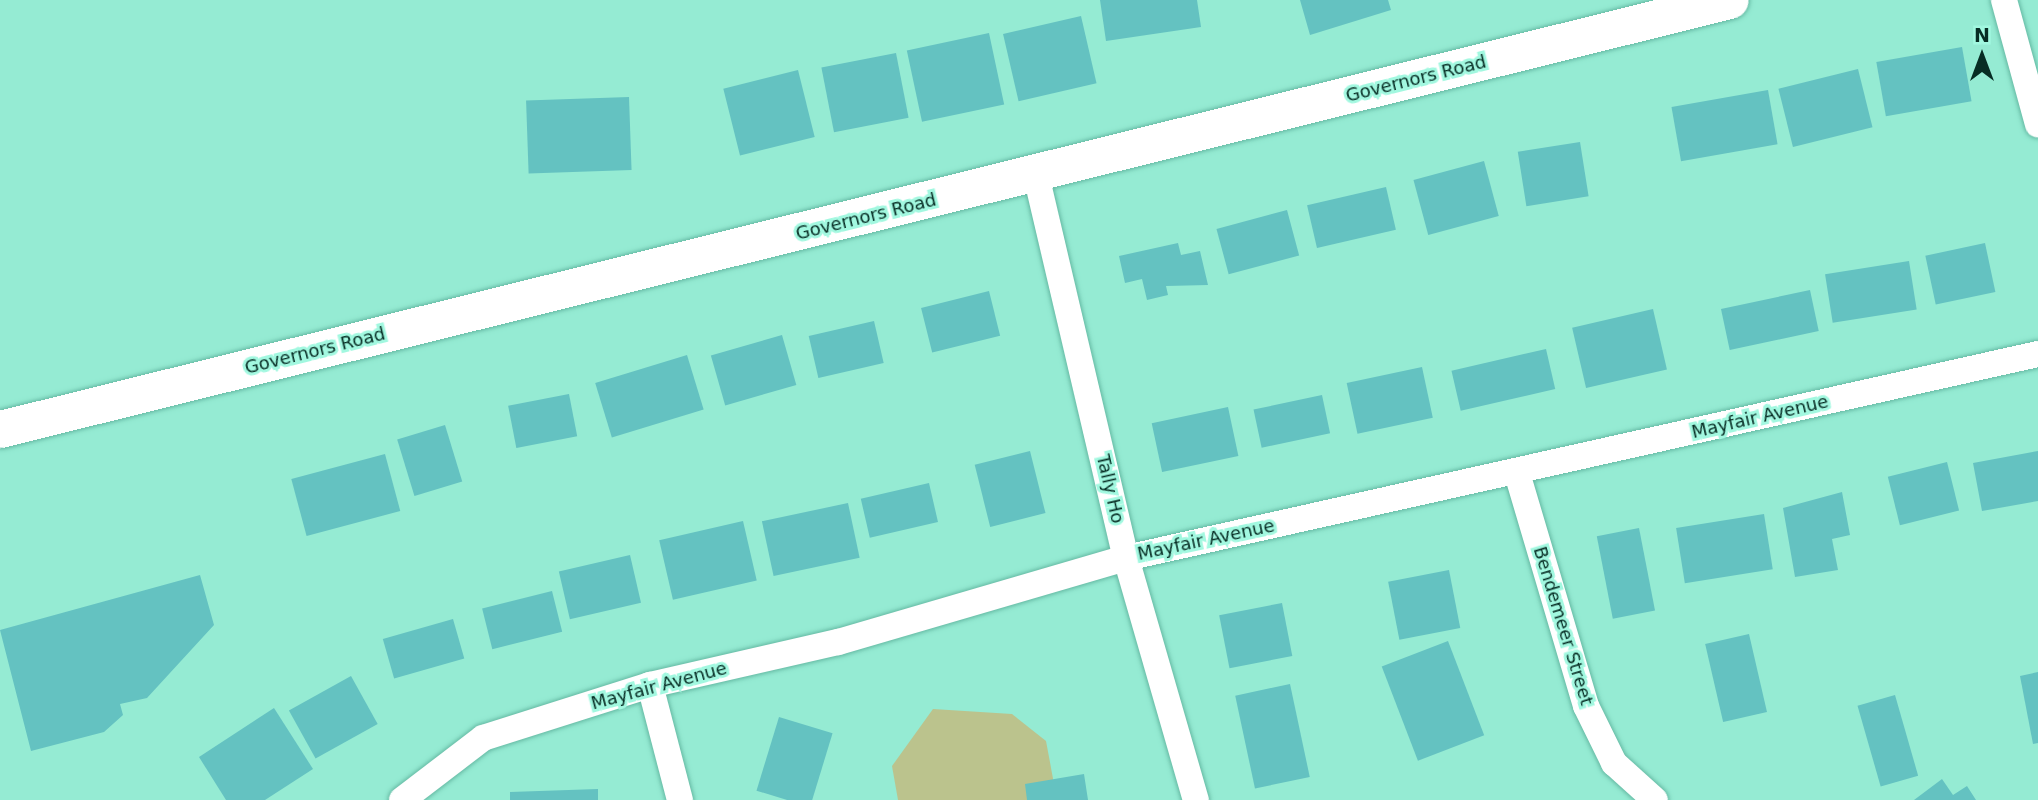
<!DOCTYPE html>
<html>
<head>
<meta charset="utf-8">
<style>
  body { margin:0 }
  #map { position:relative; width:2038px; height:800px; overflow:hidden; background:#95ebd3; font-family:"DejaVu Sans",sans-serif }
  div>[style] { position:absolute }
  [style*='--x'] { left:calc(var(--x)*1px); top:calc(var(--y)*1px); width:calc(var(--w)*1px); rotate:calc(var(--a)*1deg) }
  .green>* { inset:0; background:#bbc38d }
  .building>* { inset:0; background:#64c2c1; transform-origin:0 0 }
  .roads { filter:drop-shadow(0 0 2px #65b9a3) drop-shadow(0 0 2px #65b9a3) }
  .street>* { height:26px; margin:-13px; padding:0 13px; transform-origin:13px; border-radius:13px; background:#fff }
  .secondary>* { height:37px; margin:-18.5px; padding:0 18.5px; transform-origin:18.5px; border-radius:18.5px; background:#fff }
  span { translate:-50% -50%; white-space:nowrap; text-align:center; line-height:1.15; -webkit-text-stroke:6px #a2f8e0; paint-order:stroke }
  .street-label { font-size:18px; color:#072d24 }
  .north { position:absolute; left:1947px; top:21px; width:70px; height:70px; -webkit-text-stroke:5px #a2f8e0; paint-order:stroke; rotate:0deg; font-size:19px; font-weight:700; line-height:28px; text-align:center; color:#072d24 }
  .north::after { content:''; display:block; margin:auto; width:24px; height:32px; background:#072d24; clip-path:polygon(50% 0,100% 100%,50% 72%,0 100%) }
</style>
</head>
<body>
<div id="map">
  <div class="green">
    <i style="clip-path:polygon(933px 709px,1012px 714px,1046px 741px,1057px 800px,898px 800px,892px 766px)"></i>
  </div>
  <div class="building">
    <i style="clip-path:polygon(1100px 0,1197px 0,1201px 27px,1106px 41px)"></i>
    <i style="clip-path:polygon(1300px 0,1388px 0,1391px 10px,1310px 35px)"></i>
    <i style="left:1081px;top:16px;width:69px;height:80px;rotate:77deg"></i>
    <i style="left:989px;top:33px;width:73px;height:84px;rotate:78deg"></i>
    <i style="left:1962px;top:47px;width:55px;height:87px;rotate:80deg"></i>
    <i style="left:896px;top:53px;width:66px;height:76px;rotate:79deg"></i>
    <i style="left:1858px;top:69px;width:60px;height:82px;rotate:76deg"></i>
    <i style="left:798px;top:70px;width:69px;height:77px;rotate:76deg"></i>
    <i style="left:1768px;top:90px;width:55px;height:98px;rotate:80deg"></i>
    <i style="left:629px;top:97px;width:73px;height:103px;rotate:88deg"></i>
    <i style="left:1580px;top:142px;width:55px;height:63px;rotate:81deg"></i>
    <i style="left:1484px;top:161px;width:57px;height:73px;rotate:75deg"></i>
    <i style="left:1386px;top:187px;width:44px;height:81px;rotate:77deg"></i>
    <i style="left:1287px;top:210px;width:47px;height:73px;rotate:75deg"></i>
    <i style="clip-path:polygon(1178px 243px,1181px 255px,1200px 251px,1208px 285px,1166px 286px,1168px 295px,1147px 300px,1142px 279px,1125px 283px,1119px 256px)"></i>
    <i style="left:1985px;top:243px;width:50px;height:61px;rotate:78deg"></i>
    <i style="left:1909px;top:261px;width:49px;height:85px;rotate:81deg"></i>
    <i style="left:1810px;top:290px;width:42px;height:91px;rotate:78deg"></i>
    <i style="left:989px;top:291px;width:46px;height:70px;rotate:76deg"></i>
    <i style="left:1653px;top:309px;width:62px;height:83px;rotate:77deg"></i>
    <i style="left:874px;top:321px;width:43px;height:67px;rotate:77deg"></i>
    <i style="left:782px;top:335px;width:52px;height:74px;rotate:74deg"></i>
    <i style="left:1546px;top:349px;width:41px;height:97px;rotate:77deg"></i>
    <i style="left:687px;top:355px;width:57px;height:96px;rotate:73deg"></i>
    <i style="left:1422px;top:367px;width:52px;height:77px;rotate:78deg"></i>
    <i style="left:569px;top:394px;width:43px;height:62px;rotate:79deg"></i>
    <i style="left:1322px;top:395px;width:39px;height:70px;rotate:78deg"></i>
    <i style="left:1228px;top:407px;width:50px;height:78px;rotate:78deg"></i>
    <i style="left:445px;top:425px;width:59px;height:50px;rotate:73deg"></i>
    <i style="left:1030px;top:451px;width:64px;height:57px;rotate:76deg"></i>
    <i style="clip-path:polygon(2038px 451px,2038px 501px,1982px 511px,1973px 463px)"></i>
    <i style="left:385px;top:454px;width:59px;height:97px;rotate:75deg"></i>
    <i style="left:1947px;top:462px;width:50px;height:61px;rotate:76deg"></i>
    <i style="left:929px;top:483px;width:40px;height:70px;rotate:77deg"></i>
    <i style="clip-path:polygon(1842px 492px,1850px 535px,1832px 539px,1838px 570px,1795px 577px,1783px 508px)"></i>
    <i style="left:848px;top:503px;width:56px;height:88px;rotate:78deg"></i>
    <i style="left:1764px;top:514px;width:56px;height:89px;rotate:81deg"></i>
    <i style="left:743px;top:521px;width:61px;height:86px;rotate:77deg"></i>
    <i style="left:1639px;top:528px;width:84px;height:43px;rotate:79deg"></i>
    <i style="left:630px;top:555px;width:49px;height:73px;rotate:77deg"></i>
    <i style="left:1449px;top:570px;width:59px;height:62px;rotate:79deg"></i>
    <i style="clip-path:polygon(200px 575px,214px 625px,147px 698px,120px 704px,123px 715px,104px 732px,31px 751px,0 630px)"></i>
    <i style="left:552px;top:591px;width:42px;height:72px;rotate:76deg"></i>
    <i style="left:1282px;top:603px;width:54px;height:64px;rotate:79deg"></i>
    <i style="left:453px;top:619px;width:41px;height:73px;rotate:74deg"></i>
    <i style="left:1749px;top:634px;width:80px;height:45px;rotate:77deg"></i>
    <i style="left:1448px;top:641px;width:101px;height:71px;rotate:69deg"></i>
    <i style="clip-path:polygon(2038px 672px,2038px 743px,2033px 744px,2020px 676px)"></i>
    <i style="left:351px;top:676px;width:55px;height:71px;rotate:61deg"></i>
    <i style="left:1290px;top:684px;width:95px;height:56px;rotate:78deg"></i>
    <i style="left:1895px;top:695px;width:84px;height:39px;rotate:74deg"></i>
    <i style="clip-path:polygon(274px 708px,313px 769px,265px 800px,226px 800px,199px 757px)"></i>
    <i style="left:779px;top:717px;width:56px;height:77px;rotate:17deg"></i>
    <i style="clip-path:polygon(1084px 774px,1088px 800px,1027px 800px,1025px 784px)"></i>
    <i style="clip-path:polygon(1942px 779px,1953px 795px,1967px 786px,1976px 800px,1914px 800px)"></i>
    <i style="clip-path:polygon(598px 789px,598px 800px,510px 800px,510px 792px)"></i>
  </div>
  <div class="roads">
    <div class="street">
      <i style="--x:2004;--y:0;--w:129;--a:74.7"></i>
      <i style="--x:1036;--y:175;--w:393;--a:76.8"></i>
      <i style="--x:1126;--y:558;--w:252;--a:73.9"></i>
      <i style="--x:1517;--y:473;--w:243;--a:73.5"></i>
      <i style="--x:1586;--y:706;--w:64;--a:63.8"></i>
      <i style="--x:1614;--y:763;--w:55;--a:42.1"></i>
      <i style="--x:650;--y:685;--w:119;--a:75.4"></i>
      <i style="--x:402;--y:800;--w:102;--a:-37.4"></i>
      <i style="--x:483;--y:738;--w:175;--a:-17.6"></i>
      <i style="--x:650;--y:685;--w:193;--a:-12.9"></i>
      <i style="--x:838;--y:642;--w:300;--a:-16.3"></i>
      <i style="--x:1126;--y:558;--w:935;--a:-12.61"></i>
    </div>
    <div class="secondary">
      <i style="--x:0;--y:429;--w:1782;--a:-13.93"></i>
    </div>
  </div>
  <div class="street-label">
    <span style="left:1416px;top:79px;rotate:-14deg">Governors Road</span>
    <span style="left:866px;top:217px;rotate:-14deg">Governors Road</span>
    <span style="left:315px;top:351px;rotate:-14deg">Governors Road</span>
    <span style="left:1760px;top:417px;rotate:-13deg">Mayfair Avenue</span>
    <span style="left:1110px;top:489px;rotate:77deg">Tally Ho</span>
    <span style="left:1206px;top:540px;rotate:-12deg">Mayfair Avenue</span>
    <span style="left:1563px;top:626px;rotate:73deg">Bendemeer Street</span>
    <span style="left:659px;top:686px;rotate:-15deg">Mayfair Avenue</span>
  </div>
  <div class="north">N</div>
</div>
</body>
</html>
